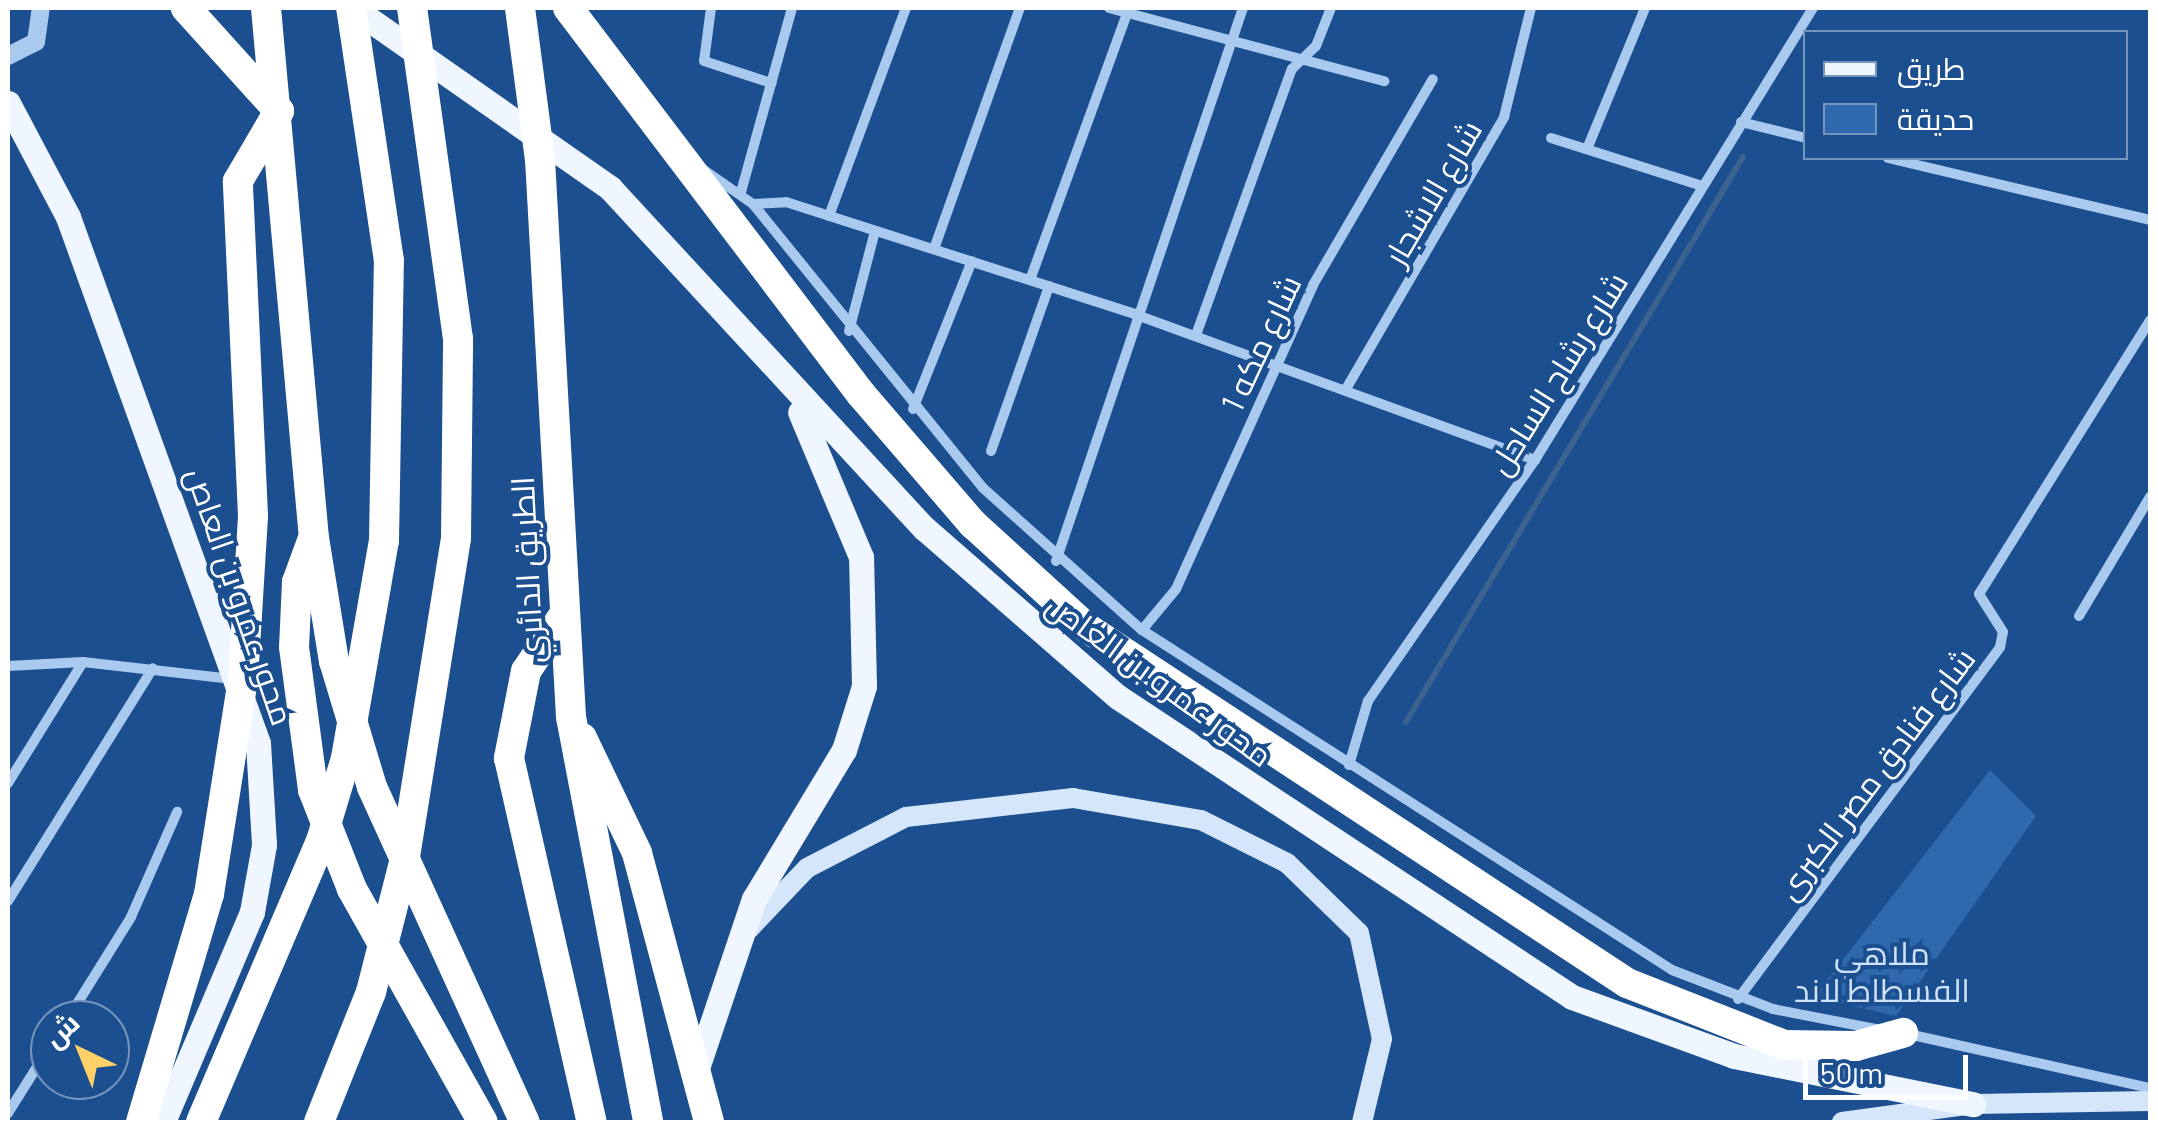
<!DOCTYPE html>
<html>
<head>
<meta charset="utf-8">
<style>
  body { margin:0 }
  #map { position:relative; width:2158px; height:1130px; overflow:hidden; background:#1b4f8f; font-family:Barlow,Cairo,sans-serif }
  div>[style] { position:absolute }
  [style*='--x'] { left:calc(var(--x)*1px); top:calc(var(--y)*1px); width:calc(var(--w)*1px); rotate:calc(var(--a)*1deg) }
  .green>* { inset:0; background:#2e69ad }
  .stream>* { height:6px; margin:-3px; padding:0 3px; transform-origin:3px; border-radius:3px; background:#3c6290 }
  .minor>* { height:10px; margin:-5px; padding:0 5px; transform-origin:5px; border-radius:5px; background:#a9c9ee }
  .tertiary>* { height:18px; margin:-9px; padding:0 9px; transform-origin:9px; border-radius:9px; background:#a9c9ee }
  .secondary>* { height:20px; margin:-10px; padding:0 10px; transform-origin:10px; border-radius:10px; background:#d6e6fa }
  .primary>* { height:25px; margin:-12.5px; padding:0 12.5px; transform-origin:12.5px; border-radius:12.5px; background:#f0f6ff }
  .motorway>* { height:30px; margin:-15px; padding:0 15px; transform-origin:15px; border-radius:15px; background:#fff }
  span { translate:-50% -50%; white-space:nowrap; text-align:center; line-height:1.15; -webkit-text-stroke:8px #1b4f8f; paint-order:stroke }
  .street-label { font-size:32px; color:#fff }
  .park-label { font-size:32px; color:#cfe3fa }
  .frame { position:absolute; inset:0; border:10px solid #fff; pointer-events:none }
  .legend { position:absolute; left:1803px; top:30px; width:325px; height:130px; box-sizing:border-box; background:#1b4f8f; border:2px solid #7695bc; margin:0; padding:12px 18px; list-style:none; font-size:30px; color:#fff }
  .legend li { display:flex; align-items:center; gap:20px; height:50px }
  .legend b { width:50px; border:2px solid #7695bc }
  .north { position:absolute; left:30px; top:1000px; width:100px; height:100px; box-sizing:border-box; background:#1b4f8f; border:2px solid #7695bc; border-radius:50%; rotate:317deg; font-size:28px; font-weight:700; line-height:40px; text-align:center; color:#fff }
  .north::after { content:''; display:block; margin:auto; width:35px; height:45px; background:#ffd166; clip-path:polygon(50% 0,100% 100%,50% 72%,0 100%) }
  .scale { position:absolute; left:1803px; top:1055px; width:165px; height:45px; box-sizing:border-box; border:5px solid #fff; border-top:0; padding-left:12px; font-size:30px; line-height:35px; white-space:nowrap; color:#fff; -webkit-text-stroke:8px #1b4f8f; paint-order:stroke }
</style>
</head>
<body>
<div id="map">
  <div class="green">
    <i style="clip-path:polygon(1990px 770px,2036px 816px,1896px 1016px,1814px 997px)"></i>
  </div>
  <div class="stream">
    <i style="--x:1406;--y:722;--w:658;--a:-59.19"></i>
  </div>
  <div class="minor">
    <i style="--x:711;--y:8;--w:53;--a:97.5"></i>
    <i style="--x:704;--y:61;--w:71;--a:18.2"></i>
    <i style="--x:1109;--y:8;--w:285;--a:14.9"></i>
    <i style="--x:1741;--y:122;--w:67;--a:13.8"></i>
    <i style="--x:1551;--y:138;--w:158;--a:17.6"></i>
    <i style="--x:1587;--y:149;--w:152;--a:-67.6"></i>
    <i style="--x:1888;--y:158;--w:269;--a:13.3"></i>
    <i style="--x:704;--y:170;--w:60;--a:34.8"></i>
    <i style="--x:753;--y:204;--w:365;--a:51"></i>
    <i style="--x:983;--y:488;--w:213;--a:41.8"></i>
    <i style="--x:1142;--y:630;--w:630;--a:32.68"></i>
    <i style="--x:1672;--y:970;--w:108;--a:21.1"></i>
    <i style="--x:1773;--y:1009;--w:110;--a:11"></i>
    <i style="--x:741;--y:192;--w:191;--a:-74.5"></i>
    <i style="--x:753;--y:204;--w:33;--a:-3"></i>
    <i style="--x:786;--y:202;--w:366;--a:17.8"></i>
    <i style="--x:1134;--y:314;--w:427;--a:20"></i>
    <i style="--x:829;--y:216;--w:222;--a:-69.7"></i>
    <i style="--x:934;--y:249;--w:256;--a:-70.4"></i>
    <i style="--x:1030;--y:280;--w:289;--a:-70"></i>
    <i style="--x:849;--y:331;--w:103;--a:-75.4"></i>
    <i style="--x:1196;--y:335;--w:283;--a:-70.2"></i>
    <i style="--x:1292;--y:69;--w:33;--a:-44"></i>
    <i style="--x:1316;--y:46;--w:41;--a:-68.5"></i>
    <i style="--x:1346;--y:389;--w:315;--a:-59.8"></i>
    <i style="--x:1504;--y:117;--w:112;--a:-76.1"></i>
    <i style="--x:913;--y:409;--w:159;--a:-68.3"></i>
    <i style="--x:991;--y:451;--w:175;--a:-70.6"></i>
    <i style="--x:1056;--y:561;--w:584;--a:-71.32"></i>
    <i style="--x:2079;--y:616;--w:139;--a:-59.2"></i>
    <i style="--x:1142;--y:630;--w:53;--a:-50.3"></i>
    <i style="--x:1176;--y:589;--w:333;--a:-65.7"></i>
    <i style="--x:1313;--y:285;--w:238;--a:-59.8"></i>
    <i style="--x:8;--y:666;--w:75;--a:-3.1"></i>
    <i style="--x:83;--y:662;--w:150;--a:6.5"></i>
    <i style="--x:1349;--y:765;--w:67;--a:-73.5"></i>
    <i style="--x:1368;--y:701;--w:293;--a:-55.3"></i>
    <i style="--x:1535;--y:460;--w:531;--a:-58.41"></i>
    <i style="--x:8;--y:783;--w:142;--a:-58.2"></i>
    <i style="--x:8;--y:901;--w:274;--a:-58.1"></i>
    <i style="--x:1738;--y:999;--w:439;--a:-53.3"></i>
    <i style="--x:2000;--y:647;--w:15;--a:-79"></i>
    <i style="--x:2003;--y:632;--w:45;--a:-122.3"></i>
    <i style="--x:1979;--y:594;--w:323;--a:-58"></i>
    <i style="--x:67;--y:1020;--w:121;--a:-58.1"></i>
    <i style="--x:131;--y:917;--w:115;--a:-66.3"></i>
    <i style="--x:1908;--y:1034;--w:248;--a:12.6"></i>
    <i style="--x:8;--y:1113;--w:79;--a:-57.9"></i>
  </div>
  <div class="tertiary">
    <i style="--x:8;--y:56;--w:31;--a:-27"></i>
    <i style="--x:36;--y:42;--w:34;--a:-82"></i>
  </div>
  <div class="secondary">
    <i style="--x:749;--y:929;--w:84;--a:-46.4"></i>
    <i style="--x:807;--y:868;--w:111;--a:-27.3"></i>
    <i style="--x:906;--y:817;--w:168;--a:-6.5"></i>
    <i style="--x:1073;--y:798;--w:130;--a:9.8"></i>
    <i style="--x:1201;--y:820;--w:96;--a:26.6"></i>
    <i style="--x:1287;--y:863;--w:100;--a:44.2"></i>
    <i style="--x:1359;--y:933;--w:108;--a:77.8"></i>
    <i style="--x:1382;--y:1039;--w:85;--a:103.5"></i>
    <i style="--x:1842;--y:1122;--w:132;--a:-7.8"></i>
    <i style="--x:1973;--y:1104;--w:177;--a:-1"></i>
  </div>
  <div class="primary">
    <i style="--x:353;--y:8;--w:314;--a:35"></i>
    <i style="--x:610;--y:188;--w:463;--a:47.3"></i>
    <i style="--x:924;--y:528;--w:257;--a:41.1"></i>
    <i style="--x:1118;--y:697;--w:544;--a:33.46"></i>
    <i style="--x:1572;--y:997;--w:172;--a:20"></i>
    <i style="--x:1734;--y:1056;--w:244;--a:11.4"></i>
    <i style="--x:8;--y:103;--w:129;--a:62.2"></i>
    <i style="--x:68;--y:217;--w:559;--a:70.14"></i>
    <i style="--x:258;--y:743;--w:102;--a:86.6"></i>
    <i style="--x:264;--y:845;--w:68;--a:100.2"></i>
    <i style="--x:252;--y:912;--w:228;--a:113"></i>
    <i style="--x:697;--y:1068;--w:178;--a:-71.4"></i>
    <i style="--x:754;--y:899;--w:174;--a:-58.9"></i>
    <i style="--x:844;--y:750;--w:67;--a:-72.6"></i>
    <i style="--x:864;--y:686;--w:129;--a:-91.3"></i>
    <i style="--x:861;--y:557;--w:157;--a:-112.8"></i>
  </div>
  <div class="motorway">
    <i style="--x:266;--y:8;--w:532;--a:84.83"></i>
    <i style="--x:314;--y:538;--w:125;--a:80.8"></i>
    <i style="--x:334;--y:661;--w:132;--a:73.2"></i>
    <i style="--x:372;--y:787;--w:368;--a:65.5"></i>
    <i style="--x:520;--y:8;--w:152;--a:82.5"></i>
    <i style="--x:540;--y:159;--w:559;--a:86.82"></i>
    <i style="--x:571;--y:717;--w:412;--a:79.2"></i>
    <i style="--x:568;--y:8;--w:485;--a:52.8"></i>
    <i style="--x:861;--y:394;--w:172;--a:49.3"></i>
    <i style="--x:973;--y:524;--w:154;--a:42.4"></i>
    <i style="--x:1087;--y:628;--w:646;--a:33.32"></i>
    <i style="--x:1627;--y:983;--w:169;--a:21.5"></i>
    <i style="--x:1784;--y:1045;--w:72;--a:0.8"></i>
    <i style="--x:1856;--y:1046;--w:49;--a:-15.5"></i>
    <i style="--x:312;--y:541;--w:44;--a:110.1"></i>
    <i style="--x:297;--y:582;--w:65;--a:92.6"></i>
    <i style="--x:294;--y:647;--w:144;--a:82.4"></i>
    <i style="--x:313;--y:790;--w:106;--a:68.5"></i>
    <i style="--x:352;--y:889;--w:267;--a:60.7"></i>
    <i style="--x:563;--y:616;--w:66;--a:123.9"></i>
    <i style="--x:526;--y:671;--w:89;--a:101.1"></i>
    <i style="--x:509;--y:758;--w:373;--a:77.2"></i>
    <i style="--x:582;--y:738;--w:127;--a:64.4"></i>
    <i style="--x:637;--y:853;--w:278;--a:75"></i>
    <i style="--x:141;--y:1122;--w:238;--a:-73.4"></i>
    <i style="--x:209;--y:894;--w:217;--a:-81"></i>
    <i style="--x:243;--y:680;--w:164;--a:-86.5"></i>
    <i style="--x:253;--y:516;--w:335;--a:-92.6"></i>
    <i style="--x:238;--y:181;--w:81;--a:-59.6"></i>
    <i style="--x:279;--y:111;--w:139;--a:-132.1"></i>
    <i style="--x:201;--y:1122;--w:306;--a:-66.9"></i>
    <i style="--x:321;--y:841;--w:87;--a:-73.2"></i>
    <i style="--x:346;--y:758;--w:220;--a:-80.1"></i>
    <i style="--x:384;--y:541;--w:280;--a:-89"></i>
    <i style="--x:389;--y:261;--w:256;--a:-98.5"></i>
    <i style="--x:319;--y:1122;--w:140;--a:-68.2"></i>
    <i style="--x:371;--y:992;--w:133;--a:-75.7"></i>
    <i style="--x:404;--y:863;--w:329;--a:-80.9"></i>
    <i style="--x:456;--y:538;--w:199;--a:-89.4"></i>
    <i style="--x:458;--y:339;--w:334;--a:-97.9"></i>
  </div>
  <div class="street-label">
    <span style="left:1432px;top:192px;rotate:-60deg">شارع الاشجار</span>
    <span style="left:1260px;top:343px;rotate:-65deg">شارع مكه 1</span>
    <span style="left:1557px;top:373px;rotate:-58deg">شارع رشاح الساحل</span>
    <span style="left:526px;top:570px;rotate:-93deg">الطريق الدائري</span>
    <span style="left:241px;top:596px;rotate:71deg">محور عمرو بن العاص</span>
    <span style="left:1160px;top:679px;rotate:36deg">محور عمرو بن العاص</span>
    <span style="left:1875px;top:773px;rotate:-53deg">شارع فنادق مصر الكبرى</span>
  </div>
  <div class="park-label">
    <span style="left:1882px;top:971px">ملاهي<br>الفسطاط لاند</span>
  </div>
  <div class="frame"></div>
  <ul class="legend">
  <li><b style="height:12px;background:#f0f6ff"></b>طريق</li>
  <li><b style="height:28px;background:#2e69ad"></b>حديقة</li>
  </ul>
  <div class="north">ش</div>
  <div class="scale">50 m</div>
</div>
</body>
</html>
